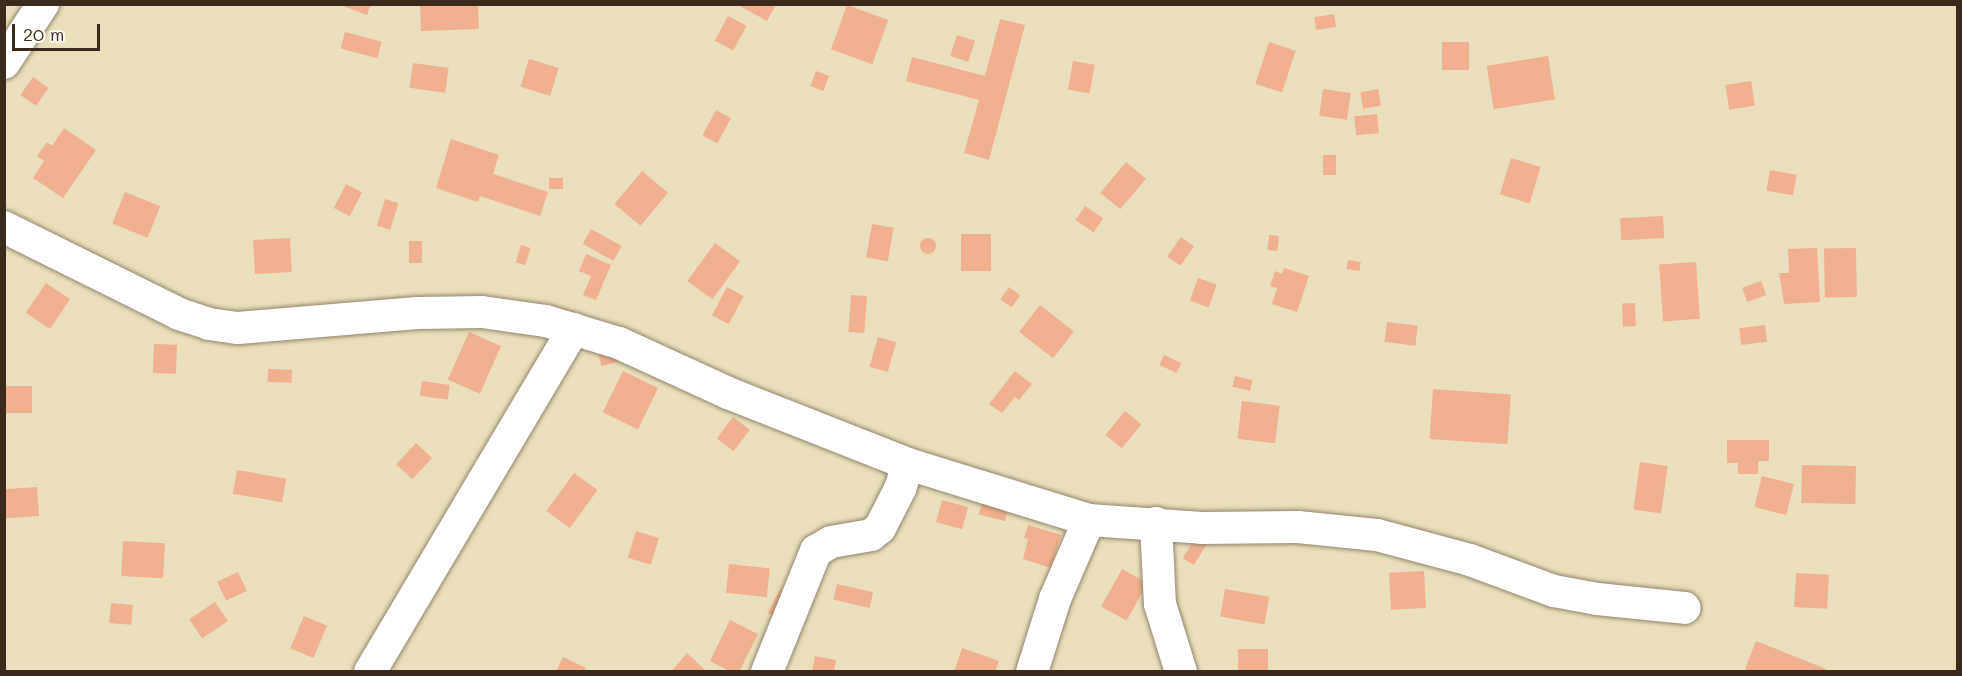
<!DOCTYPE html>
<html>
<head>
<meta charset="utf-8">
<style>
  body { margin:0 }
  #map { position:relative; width:1962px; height:676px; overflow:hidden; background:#e9dfbc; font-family:Mali,sans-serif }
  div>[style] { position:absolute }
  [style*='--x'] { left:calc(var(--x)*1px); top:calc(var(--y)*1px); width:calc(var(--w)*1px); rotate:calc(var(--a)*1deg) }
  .building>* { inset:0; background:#f1b08e; transform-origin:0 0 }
  .round { border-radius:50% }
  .roads { filter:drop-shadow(0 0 2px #92846d) drop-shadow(0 0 2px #92846d) }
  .minor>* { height:32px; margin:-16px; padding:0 16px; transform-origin:16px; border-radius:16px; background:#fff }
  span { translate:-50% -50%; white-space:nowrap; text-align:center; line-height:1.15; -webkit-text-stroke:4.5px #fdfcf7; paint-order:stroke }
  .frame { position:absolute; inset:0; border:6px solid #3b2a1e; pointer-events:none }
  .scale { position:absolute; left:12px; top:24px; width:88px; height:27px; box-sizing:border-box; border:3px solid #3b2a1e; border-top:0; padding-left:8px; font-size:18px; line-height:21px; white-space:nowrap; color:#3b2a1e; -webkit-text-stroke:4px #fdfcf7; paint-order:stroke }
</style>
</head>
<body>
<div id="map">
  <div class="building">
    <i style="clip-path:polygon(338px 4px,371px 4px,367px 15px)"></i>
    <i style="left:478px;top:4px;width:25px;height:58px;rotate:88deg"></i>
    <i style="clip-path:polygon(736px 4px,776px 4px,767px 21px)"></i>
    <i style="left:847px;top:5px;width:44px;height:47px;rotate:20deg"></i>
    <i style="left:1334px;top:14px;width:13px;height:20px;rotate:81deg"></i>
    <i style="left:728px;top:16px;width:21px;height:28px;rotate:28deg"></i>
    <i style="clip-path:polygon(1000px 19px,1025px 25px,989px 160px,964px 153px,979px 100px,906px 81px,912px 57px,985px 76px)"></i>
    <i style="left:345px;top:32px;width:38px;height:17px;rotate:15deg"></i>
    <i style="left:957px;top:35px;width:19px;height:22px;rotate:18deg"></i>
    <i style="left:1269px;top:42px;width:28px;height:44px;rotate:18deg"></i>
    <i style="left:1442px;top:42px;width:27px;height:28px"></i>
    <i style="left:1548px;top:56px;width:44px;height:62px;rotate:81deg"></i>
    <i style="left:529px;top:59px;width:31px;height:29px;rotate:17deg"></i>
    <i style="left:1073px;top:61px;width:22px;height:29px;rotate:10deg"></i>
    <i style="left:413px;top:63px;width:36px;height:25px;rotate:8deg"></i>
    <i style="left:816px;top:71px;width:14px;height:16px;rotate:21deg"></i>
    <i style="left:33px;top:77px;width:19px;height:22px;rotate:35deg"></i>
    <i style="left:1751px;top:81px;width:25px;height:26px;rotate:81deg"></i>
    <i style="left:1323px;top:89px;width:28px;height:27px;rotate:8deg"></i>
    <i style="left:1378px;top:89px;width:17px;height:18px;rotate:80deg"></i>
    <i style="left:716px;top:110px;width:17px;height:29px;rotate:28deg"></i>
    <i style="left:1377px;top:114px;width:19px;height:23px;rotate:84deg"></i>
    <i style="clip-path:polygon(64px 128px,96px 150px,63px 198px,33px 178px,44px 161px,37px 156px,47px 142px,52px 146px)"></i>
    <i style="clip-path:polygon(451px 139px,499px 155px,493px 174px,548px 192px,540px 216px,480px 196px,478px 202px,436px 188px)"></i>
    <i style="left:1323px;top:155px;width:13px;height:20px"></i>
    <i style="left:1511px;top:158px;width:31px;height:38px;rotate:17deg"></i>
    <i style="left:1126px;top:162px;width:26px;height:40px;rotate:40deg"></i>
    <i style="left:1770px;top:170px;width:27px;height:21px;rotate:10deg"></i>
    <i style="left:642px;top:171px;width:34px;height:43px;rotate:40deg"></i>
    <i style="left:563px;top:178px;width:11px;height:14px;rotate:90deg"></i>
    <i style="left:346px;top:184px;width:18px;height:27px;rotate:27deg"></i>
    <i style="left:125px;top:192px;width:38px;height:34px;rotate:22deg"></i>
    <i style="left:385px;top:199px;width:14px;height:28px;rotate:17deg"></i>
    <i style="left:1085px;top:206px;width:22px;height:17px;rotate:34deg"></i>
    <i style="left:1663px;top:216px;width:22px;height:43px;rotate:87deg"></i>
    <i style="left:872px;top:224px;width:22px;height:34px;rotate:10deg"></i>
    <i style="left:591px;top:229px;width:35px;height:17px;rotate:29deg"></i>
    <i style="left:961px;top:234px;width:30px;height:37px"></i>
    <i style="left:1269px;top:235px;width:10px;height:15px;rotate:6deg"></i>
    <i style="left:1181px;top:237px;width:16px;height:24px;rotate:35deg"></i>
    <i class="round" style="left:920px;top:238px;width:16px;height:16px"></i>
    <i style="left:290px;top:238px;width:34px;height:37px;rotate:87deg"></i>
    <i style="left:422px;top:241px;width:22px;height:13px;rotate:90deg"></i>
    <i style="left:715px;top:243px;width:31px;height:47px;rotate:36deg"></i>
    <i style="left:521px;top:245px;width:10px;height:18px;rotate:17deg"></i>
    <i style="clip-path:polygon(1817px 248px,1820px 302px,1784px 304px,1779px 273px,1789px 273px,1788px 249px)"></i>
    <i style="left:1856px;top:248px;width:49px;height:32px;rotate:89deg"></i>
    <i style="clip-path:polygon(586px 254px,611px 265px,596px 300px,583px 295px,591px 276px,579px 271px)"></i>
    <i style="left:1348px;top:260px;width:13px;height:9px;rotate:9deg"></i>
    <i style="left:1696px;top:262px;width:57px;height:37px;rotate:86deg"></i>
    <i style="clip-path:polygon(1284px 268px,1309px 276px,1297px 312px,1272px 304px,1277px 288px,1270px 286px,1275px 271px,1282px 274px)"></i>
    <i style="left:1198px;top:278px;width:20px;height:24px;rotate:20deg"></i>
    <i style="left:1761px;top:281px;width:15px;height:20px;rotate:70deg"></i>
    <i style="left:46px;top:283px;width:29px;height:36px;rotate:34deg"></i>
    <i style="left:727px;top:287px;width:19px;height:32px;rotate:28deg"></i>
    <i style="left:1009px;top:287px;width:14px;height:15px;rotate:36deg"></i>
    <i style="left:851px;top:295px;width:16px;height:37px;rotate:4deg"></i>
    <i style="left:1635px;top:303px;width:23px;height:13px;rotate:88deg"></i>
    <i style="left:1040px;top:305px;width:43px;height:34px;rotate:38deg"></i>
    <i style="left:1387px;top:322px;width:31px;height:20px;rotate:7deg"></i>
    <i style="left:1765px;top:325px;width:17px;height:26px;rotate:83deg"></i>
    <i style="left:469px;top:332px;width:35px;height:52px;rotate:24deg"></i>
    <i style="left:878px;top:337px;width:19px;height:31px;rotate:16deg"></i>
    <i style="left:154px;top:344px;width:23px;height:29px;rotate:2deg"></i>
    <i style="left:615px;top:346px;width:16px;height:18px;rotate:76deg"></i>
    <i style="left:1164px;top:355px;width:19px;height:11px;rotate:25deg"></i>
    <i style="left:268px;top:369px;width:24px;height:13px;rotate:2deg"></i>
    <i style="left:623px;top:371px;width:39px;height:46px;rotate:26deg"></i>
    <i style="clip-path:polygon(1015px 371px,1032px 384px,1019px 400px,1015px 397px,1002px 413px,989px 404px)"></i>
    <i style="left:1235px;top:376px;width:18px;height:11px;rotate:13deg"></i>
    <i style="left:422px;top:381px;width:28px;height:15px;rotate:8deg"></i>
    <i style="left:4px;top:386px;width:28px;height:27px"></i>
    <i style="left:1433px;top:389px;width:78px;height:50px;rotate:4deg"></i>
    <i style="left:1242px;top:401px;width:38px;height:38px;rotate:7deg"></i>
    <i style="left:1125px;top:411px;width:21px;height:31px;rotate:39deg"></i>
    <i style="left:733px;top:417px;width:21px;height:27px;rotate:37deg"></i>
    <i style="clip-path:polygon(1727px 440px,1769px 440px,1769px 461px,1758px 461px,1758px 474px,1738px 474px,1738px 463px,1727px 463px)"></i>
    <i style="left:416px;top:443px;width:22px;height:29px;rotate:43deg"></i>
    <i style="left:1640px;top:462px;width:28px;height:48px;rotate:8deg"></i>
    <i style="left:1802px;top:465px;width:54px;height:38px;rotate:1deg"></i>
    <i style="left:237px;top:470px;width:50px;height:24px;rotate:10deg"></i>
    <i style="left:574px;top:473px;width:29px;height:47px;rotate:36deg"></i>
    <i style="left:1762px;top:476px;width:33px;height:32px;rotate:14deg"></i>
    <i style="left:37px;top:487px;width:29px;height:33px;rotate:86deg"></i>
    <i style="left:984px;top:495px;width:27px;height:20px;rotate:15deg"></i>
    <i style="left:942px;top:500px;width:27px;height:23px;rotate:15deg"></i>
    <i style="clip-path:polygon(1028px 525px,1061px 535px,1051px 568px,1023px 559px,1028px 539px,1024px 538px)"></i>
    <i style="left:636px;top:531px;width:24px;height:28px;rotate:17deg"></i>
    <i style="left:1196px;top:537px;width:13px;height:25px;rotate:32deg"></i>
    <i style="left:123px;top:541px;width:42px;height:35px;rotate:3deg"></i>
    <i style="left:729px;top:564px;width:41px;height:29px;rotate:6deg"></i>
    <i style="left:1122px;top:569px;width:29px;height:43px;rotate:29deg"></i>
    <i style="left:1424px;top:571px;width:37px;height:35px;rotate:87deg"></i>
    <i style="left:238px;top:572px;width:21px;height:23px;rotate:65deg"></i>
    <i style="left:1796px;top:573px;width:33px;height:34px;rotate:3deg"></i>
    <i style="left:837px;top:584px;width:37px;height:16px;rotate:13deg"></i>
    <i style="left:780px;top:589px;width:18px;height:27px;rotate:27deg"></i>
    <i style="left:1225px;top:589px;width:45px;height:28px;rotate:10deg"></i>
    <i style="left:215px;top:602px;width:23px;height:31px;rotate:56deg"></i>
    <i style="left:111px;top:603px;width:22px;height:20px;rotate:5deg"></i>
    <i style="left:304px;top:616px;width:25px;height:35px;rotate:23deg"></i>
    <i style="clip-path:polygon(730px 620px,758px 634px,739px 672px,731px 672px,710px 661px)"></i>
    <i style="clip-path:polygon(1756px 641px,1826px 669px,1825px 672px,1752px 672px,1745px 669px)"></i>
    <i style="clip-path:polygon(962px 648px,999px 661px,995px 672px,954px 672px)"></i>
    <i style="left:1238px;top:649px;width:30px;height:23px"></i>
    <i style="clip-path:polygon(687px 653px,707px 672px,671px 672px)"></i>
    <i style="clip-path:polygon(815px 656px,836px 660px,834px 672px,812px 672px)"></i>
    <i style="clip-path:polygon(563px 657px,586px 668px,584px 672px,556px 672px)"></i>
  </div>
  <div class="roads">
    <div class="minor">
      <i style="--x:4;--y:63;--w:71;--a:-56.5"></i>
      <i style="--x:4;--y:227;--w:195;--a:26.4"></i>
      <i style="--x:179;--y:314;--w:32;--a:18"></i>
      <i style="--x:209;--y:324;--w:29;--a:8"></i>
      <i style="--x:238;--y:328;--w:180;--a:-4.8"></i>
      <i style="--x:417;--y:313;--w:65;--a:-0.9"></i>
      <i style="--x:482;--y:312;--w:65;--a:8"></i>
      <i style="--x:546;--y:321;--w:76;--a:16.8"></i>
      <i style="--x:619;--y:343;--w:120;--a:24.6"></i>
      <i style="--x:728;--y:393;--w:193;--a:21.5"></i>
      <i style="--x:908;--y:464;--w:189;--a:17.2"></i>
      <i style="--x:1089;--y:520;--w:113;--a:4"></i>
      <i style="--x:1202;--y:528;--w:96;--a:-0.6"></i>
      <i style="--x:1298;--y:527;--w:79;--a:5.8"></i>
      <i style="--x:1377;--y:535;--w:96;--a:15"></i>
      <i style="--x:1470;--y:560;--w:90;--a:20.3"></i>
      <i style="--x:1554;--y:591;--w:44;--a:10.5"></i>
      <i style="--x:1597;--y:599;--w:88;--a:5.8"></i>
      <i style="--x:1156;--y:523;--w:81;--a:87.2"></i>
      <i style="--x:1160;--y:604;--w:71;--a:72.8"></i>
      <i style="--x:370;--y:672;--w:399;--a:-59.3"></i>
      <i style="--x:767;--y:672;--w:131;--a:-68"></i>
      <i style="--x:816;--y:551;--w:17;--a:-31"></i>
      <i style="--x:831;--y:542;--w:41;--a:-9.9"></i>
      <i style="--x:871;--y:535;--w:11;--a:-38"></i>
      <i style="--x:880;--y:528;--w:44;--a:-62.9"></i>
      <i style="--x:900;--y:489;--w:26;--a:-72"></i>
      <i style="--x:1032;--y:672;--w:77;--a:-72.5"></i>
      <i style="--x:1055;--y:599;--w:86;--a:-66.7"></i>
    </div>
  </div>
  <div class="frame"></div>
  <div class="scale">20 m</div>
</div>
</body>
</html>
